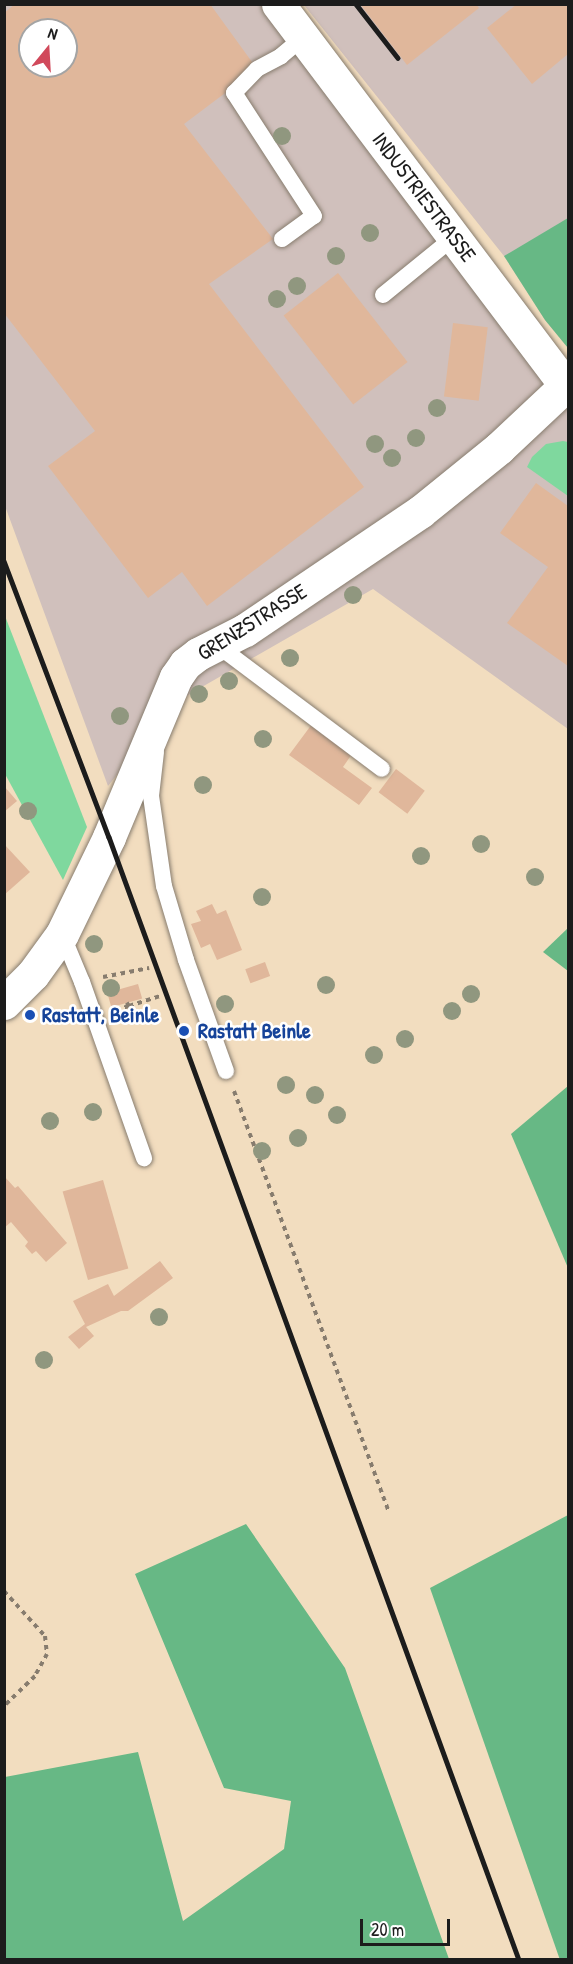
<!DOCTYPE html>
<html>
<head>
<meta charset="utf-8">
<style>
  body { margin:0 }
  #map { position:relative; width:573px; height:1964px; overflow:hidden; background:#f2ddbf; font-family:"Patrick Hand",sans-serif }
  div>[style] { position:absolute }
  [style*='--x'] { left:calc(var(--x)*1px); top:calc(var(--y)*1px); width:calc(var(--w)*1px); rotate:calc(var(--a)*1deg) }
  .industrial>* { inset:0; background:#d0c0bc }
  .green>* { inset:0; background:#7fd89e }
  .forest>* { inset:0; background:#67b885 }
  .building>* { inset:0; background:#e0b79b; transform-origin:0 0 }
  .path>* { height:4px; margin-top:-2px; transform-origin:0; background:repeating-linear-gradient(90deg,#877c6e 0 4.5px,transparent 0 9px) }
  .roads { filter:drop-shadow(0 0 2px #877c6e) drop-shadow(0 0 2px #877c6e) }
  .lane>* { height:16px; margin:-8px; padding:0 8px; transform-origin:8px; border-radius:8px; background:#fff }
  .street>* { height:33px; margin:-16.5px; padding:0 16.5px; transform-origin:16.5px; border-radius:16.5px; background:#fff }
  .rail>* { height:4.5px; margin:-2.25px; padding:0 2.25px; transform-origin:2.25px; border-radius:2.25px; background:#1c1c1c }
  .trees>* { width:18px; height:18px; margin:-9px; border-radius:50%; background:#90977f }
  .dots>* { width:16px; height:16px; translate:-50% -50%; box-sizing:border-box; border:3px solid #fff; border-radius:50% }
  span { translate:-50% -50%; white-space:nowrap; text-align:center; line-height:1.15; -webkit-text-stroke:5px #fff; paint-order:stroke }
  .street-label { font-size:22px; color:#1c1c1c }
  .transit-label { font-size:22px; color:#164399; font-weight:700 }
  .left { translate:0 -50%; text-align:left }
  .frame { position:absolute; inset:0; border:6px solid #1c1c1c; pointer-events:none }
  .north { position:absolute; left:18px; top:18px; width:60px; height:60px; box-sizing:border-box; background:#fff; border:2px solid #a4a4a4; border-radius:50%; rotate:18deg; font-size:16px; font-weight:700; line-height:24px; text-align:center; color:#1c1c1c }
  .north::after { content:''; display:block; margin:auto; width:21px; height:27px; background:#d1495b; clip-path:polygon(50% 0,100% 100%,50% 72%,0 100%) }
  .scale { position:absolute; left:360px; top:1919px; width:90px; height:27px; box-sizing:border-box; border:3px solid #1c1c1c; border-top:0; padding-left:8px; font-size:18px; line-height:21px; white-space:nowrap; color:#1c1c1c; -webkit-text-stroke:4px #fff; paint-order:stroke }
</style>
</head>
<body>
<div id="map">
  <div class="industrial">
    <i style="clip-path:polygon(evenodd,4px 5px,263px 5px,568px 400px,568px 729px,373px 589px,174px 703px,108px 786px,5px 506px,4px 5px,30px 30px,66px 30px,66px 66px,30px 66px,30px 30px)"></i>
    <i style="clip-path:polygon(304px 5px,568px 5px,568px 348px,545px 320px,504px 256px)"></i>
  </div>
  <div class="green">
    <i style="clip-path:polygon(563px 441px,568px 442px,568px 496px,527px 467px,532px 457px,546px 444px)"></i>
    <i style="clip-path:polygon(5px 616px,87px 827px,63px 880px,5px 774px)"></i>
  </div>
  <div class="forest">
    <i style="clip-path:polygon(568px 218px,568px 348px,545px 320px,504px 256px)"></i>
    <i style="clip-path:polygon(568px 928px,568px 971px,543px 952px)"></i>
    <i style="clip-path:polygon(568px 1086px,568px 1268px,511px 1134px)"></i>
    <i style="clip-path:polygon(568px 1515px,568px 1959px,560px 1960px,430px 1588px)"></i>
    <i style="clip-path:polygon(246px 1524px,345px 1668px,449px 1959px,5px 1959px,5px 1777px,138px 1752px,183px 1921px,284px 1849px,291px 1801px,224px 1788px,135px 1574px)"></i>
  </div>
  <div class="building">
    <i style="clip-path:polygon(evenodd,15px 4px,210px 4px,257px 69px,184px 124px,273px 239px,209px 284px,364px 487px,207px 606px,182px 572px,148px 598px,48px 466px,95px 431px,4px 313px,4px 13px,15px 4px,30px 30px,66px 30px,66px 66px,30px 66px,30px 30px)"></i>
    <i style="clip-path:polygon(360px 4px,476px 4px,479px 8px,407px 65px)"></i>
    <i style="clip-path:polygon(517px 4px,568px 4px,568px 54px,532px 84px,487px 28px)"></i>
    <i style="left:338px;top:273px;width:113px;height:69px;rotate:52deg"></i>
    <i style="left:453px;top:323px;width:35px;height:74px;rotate:7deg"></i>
    <i style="clip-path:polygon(536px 483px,568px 506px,568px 666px,507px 623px,548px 567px,500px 533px)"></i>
    <i style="clip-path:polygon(312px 724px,352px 754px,343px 767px,372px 788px,359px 805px,289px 755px)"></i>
    <i style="left:396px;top:769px;width:36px;height:29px;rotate:37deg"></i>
    <i style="clip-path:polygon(4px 786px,17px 801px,4px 812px)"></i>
    <i style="clip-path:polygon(4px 844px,30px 872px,4px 895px)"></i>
    <i style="clip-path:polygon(212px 904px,217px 914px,226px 910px,242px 950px,217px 960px,210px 944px,201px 948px,191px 924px,201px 921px,196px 911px)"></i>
    <i style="left:265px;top:962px;width:15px;height:21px;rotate:70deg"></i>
    <i style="left:138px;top:984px;width:15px;height:32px;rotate:74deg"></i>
    <i style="clip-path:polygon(4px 1176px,15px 1188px,18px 1186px,67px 1243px,46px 1262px,36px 1251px,32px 1254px,25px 1246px,28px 1242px,11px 1222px,4px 1228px)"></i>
    <i style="left:103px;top:1180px;width:92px;height:42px;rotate:74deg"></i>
    <i style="clip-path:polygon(160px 1261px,173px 1278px,128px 1311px,121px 1311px,86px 1327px,94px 1336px,79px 1349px,68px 1337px,85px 1324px,73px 1301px,108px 1284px,114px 1296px)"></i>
  </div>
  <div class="path">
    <i style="--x:103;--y:977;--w:47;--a:-11.1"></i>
    <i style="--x:129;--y:1006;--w:33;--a:-18"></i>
    <i style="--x:116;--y:1010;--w:14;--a:-17"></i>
    <i style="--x:129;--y:1006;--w:4;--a:-124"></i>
    <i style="--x:234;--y:1091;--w:446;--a:69.8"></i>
    <i style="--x:4;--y:1591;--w:61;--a:47.7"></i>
    <i style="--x:45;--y:1636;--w:18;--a:84"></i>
    <i style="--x:47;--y:1654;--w:25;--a:119"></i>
    <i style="--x:35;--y:1676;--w:43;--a:135.9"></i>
  </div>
  <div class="roads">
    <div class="lane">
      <i style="--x:282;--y:239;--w:39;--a:-36"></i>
      <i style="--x:314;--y:216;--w:147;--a:-123"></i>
      <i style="--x:234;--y:93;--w:33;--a:-46"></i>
      <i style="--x:257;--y:69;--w:27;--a:-28"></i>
      <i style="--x:281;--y:56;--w:30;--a:-40"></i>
      <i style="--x:383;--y:295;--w:92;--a:-39.2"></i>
      <i style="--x:217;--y:645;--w:206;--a:36.9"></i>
      <i style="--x:156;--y:752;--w:44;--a:96.5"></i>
      <i style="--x:151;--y:796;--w:91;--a:81.8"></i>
      <i style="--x:164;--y:886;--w:77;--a:73.4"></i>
      <i style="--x:186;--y:960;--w:118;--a:70.2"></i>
      <i style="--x:62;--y:934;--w:52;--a:67.4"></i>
      <i style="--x:82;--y:982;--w:187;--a:70.6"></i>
    </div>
    <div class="street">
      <i style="--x:278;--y:4;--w:482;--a:53"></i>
      <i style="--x:4;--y:1003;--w:41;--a:-45"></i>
      <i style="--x:33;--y:974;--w:49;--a:-54.1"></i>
      <i style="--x:62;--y:934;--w:108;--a:-64.1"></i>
      <i style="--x:109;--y:837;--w:173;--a:-67.3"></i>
      <i style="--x:176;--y:677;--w:16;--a:-55"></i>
      <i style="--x:185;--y:664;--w:16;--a:-38"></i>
      <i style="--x:198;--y:654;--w:53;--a:-27.1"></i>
      <i style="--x:245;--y:630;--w:211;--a:-34"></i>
      <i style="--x:420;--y:512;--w:102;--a:-39"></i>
      <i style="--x:499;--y:448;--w:91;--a:-43.2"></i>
    </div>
  </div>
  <div class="rail">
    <i style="--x:356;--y:4;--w:68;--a:52.1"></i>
    <i style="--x:4;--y:561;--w:295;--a:69.2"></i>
    <i style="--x:109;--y:837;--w:1196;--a:69.94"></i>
  </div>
  <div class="trees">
    <i style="left:282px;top:136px"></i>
    <i style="left:370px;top:233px"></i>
    <i style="left:336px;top:256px"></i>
    <i style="left:297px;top:286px"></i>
    <i style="left:277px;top:299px"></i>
    <i style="left:437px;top:408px"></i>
    <i style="left:416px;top:438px"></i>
    <i style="left:375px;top:444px"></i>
    <i style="left:392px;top:458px"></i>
    <i style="left:353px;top:595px"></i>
    <i style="left:290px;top:658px"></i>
    <i style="left:229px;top:681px"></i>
    <i style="left:199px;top:694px"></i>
    <i style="left:120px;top:716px"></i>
    <i style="left:263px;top:739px"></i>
    <i style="left:203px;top:785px"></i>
    <i style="left:28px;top:811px"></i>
    <i style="left:481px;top:844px"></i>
    <i style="left:421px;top:856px"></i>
    <i style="left:535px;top:877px"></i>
    <i style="left:262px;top:897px"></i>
    <i style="left:94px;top:944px"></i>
    <i style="left:326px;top:985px"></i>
    <i style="left:111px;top:988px"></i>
    <i style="left:471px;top:994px"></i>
    <i style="left:225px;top:1004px"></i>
    <i style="left:452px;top:1011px"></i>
    <i style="left:405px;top:1039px"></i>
    <i style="left:374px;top:1055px"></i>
    <i style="left:286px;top:1085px"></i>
    <i style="left:315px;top:1095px"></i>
    <i style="left:93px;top:1112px"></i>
    <i style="left:337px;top:1115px"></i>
    <i style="left:50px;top:1121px"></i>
    <i style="left:298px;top:1138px"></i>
    <i style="left:262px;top:1151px"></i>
    <i style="left:159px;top:1317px"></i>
    <i style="left:44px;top:1360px"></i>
  </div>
  <div class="dots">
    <i style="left:30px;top:1015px;background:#1a4fb4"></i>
    <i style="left:184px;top:1031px;background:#1a4fb4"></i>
  </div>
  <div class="street-label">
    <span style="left:424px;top:197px;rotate:53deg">INDUSTRIESTRASSE</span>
    <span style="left:252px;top:622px;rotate:-32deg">GRENZSTRASSE</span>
  </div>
  <div class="transit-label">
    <span class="left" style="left:42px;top:1015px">Rastatt, Beinle</span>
    <span class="left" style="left:198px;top:1031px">Rastatt Beinle</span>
  </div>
  <div class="frame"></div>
  <div class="north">N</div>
  <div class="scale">20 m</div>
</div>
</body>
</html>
